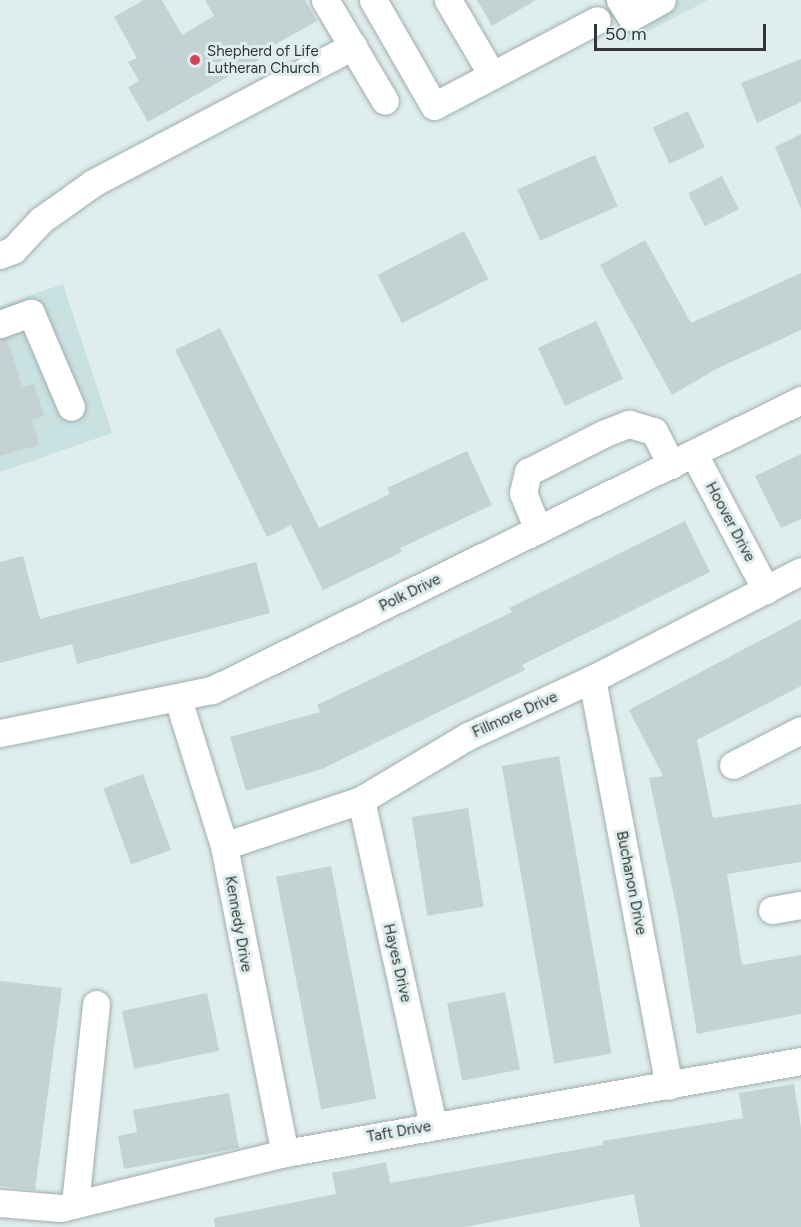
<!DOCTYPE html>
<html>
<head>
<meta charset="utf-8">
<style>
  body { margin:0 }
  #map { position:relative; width:801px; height:1227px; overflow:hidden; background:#dfeded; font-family:Figtree,sans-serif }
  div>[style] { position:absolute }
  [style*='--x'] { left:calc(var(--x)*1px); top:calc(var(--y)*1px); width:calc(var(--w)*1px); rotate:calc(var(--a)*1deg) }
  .built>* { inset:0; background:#cae1e1 }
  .building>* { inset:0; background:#c4d2d3; transform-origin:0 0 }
  .roads { filter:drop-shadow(0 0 2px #a1aeaf) drop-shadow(0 0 2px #a1aeaf) }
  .minor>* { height:27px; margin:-13.5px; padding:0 13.5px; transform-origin:13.5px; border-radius:13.5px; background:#fff }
  .dots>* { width:16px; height:16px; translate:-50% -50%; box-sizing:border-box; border:3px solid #dfeded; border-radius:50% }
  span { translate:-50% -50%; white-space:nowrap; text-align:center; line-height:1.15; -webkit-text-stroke:6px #dfeded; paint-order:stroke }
  .poi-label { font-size:15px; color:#303636 }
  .left { translate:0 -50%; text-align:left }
  .street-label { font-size:15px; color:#303636 }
  .scale { position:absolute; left:594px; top:24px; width:172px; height:27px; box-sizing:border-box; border:3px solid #303636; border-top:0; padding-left:8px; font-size:18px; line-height:21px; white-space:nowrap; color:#303636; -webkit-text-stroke:4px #dfeded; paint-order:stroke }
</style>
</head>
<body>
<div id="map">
  <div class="built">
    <i style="clip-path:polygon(603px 0,708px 0,628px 42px)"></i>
    <i style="clip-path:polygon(63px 284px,112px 433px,0 472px,0 306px)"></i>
  </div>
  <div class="building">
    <i style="clip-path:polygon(144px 0,162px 0,182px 35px,214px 16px,205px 0,305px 0,317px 21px,269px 48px,272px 52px,148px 122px,128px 87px,139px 81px,128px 62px,137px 58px,114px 17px)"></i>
    <i style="clip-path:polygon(477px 0,536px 0,492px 26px)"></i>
    <i style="clip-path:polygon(801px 59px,801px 102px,757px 123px,741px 83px)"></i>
    <i style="left:688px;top:111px;width:40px;height:39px;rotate:65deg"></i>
    <i style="clip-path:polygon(801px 134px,801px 209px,775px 147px)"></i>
    <i style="left:595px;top:155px;width:56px;height:85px;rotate:66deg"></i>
    <i style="left:722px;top:176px;width:37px;height:38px;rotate:63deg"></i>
    <i style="left:464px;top:231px;width:54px;height:97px;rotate:63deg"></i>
    <i style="clip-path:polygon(645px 240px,691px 323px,801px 273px,801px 330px,716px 369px,672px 395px,600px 265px)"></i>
    <i style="left:596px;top:321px;width:64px;height:64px;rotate:65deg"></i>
    <i style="clip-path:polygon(220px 328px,319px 528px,390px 494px,387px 488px,467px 451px,492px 505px,400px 548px,402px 552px,323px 590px,291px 525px,267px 537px,175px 350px)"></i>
    <i style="clip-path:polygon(7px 338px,22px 387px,34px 384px,44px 416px,32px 420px,39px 445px,0 456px,0 339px)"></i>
    <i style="clip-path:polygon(801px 454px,801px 519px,781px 528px,755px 476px)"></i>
    <i style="clip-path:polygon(685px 521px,710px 572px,522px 665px,525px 670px,322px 769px,246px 791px,230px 737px,320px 712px,317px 705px,512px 612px,509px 608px)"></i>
    <i style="clip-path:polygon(23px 556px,40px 619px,256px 562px,270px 613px,77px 664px,72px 644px,0 663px,0 562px)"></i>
    <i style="clip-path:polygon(801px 619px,801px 686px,697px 740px,713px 818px,801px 804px,801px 862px,727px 874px,742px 965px,801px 955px,801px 1014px,697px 1034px,677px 911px,649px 778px,663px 776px,629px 710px)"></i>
    <i style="left:559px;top:756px;width:302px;height:58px;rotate:80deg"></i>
    <i style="left:143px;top:774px;width:81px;height:42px;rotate:70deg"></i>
    <i style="left:468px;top:808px;width:100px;height:57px;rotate:81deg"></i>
    <i style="left:331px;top:866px;width:237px;height:56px;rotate:79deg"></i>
    <i style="clip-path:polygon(0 981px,62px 988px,35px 1190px,0 1186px)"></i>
    <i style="left:505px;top:992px;width:79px;height:59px;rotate:79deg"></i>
    <i style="left:207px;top:993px;width:59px;height:87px;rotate:78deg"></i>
    <i style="clip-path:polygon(794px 1084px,801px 1128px,801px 1227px,640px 1227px,634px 1194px,465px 1227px,215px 1227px,214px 1218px,336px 1194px,332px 1173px,386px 1162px,390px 1183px,603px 1145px,603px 1141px,743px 1118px,739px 1093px)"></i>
    <i style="clip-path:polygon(229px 1093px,239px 1148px,124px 1169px,118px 1136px,137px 1132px,133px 1110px)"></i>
  </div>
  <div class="roads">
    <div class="minor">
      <i style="--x:325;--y:0;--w:117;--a:59.3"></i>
      <i style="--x:373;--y:0;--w:122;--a:60.1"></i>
      <i style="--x:434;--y:106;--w:184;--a:-27.8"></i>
      <i style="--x:448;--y:0;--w:87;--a:59.6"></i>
      <i style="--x:620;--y:0;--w:20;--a:57"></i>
      <i style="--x:631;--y:17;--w:35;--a:-29"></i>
      <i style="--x:0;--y:255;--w:14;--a:-21"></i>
      <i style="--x:13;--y:250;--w:41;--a:-47"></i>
      <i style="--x:41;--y:220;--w:64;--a:-35.4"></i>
      <i style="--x:93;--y:183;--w:294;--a:-27.8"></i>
      <i style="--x:0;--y:324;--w:33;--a:-20"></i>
      <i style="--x:31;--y:313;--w:102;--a:66.9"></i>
      <i style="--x:694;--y:454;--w:154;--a:62.1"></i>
      <i style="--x:538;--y:530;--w:40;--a:-112"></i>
      <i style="--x:523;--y:493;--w:22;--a:-77"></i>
      <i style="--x:528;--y:472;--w:86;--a:-26.9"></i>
      <i style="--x:605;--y:433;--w:26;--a:-21"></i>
      <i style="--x:629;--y:424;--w:26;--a:16"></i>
      <i style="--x:654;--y:431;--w:38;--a:63"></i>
      <i style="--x:592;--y:679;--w:414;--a:79.3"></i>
      <i style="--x:178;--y:699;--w:154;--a:72.6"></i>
      <i style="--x:224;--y:846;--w:313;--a:78.8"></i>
      <i style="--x:0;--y:733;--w:216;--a:-11.5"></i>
      <i style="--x:212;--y:690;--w:657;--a:-26.21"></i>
      <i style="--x:733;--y:765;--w:76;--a:-27.2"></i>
      <i style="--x:361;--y:800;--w:334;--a:77.5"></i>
      <i style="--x:224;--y:846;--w:145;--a:-18.6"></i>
      <i style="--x:361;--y:800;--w:125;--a:-30.9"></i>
      <i style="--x:468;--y:736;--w:136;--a:-24.7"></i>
      <i style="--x:592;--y:679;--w:235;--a:-27.3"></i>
      <i style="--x:772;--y:910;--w:29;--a:-10"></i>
      <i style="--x:0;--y:1203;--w:61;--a:4.7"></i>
      <i style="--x:61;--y:1208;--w:231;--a:-13.8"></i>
      <i style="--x:285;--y:1153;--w:524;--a:-10.11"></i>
      <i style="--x:75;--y:1204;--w:201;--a:-84"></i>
    </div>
  </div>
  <div class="dots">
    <i style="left:195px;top:60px;background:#d54555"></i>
  </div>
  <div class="poi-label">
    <span class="left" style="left:207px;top:60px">Shepherd of Life<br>Lutheran Church</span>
  </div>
  <div class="street-label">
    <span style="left:730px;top:522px;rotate:62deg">Hoover Drive</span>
    <span style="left:410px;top:593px;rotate:-26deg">Polk Drive</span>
    <span style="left:515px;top:715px;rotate:-24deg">Fillmore Drive</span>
    <span style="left:631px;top:883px;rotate:79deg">Buchanon Drive</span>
    <span style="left:238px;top:924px;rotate:80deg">Kennedy Drive</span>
    <span style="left:397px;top:963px;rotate:77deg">Hayes Drive</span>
    <span style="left:399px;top:1132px;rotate:-10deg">Taft Drive</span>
  </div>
  <div class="scale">50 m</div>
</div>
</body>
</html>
